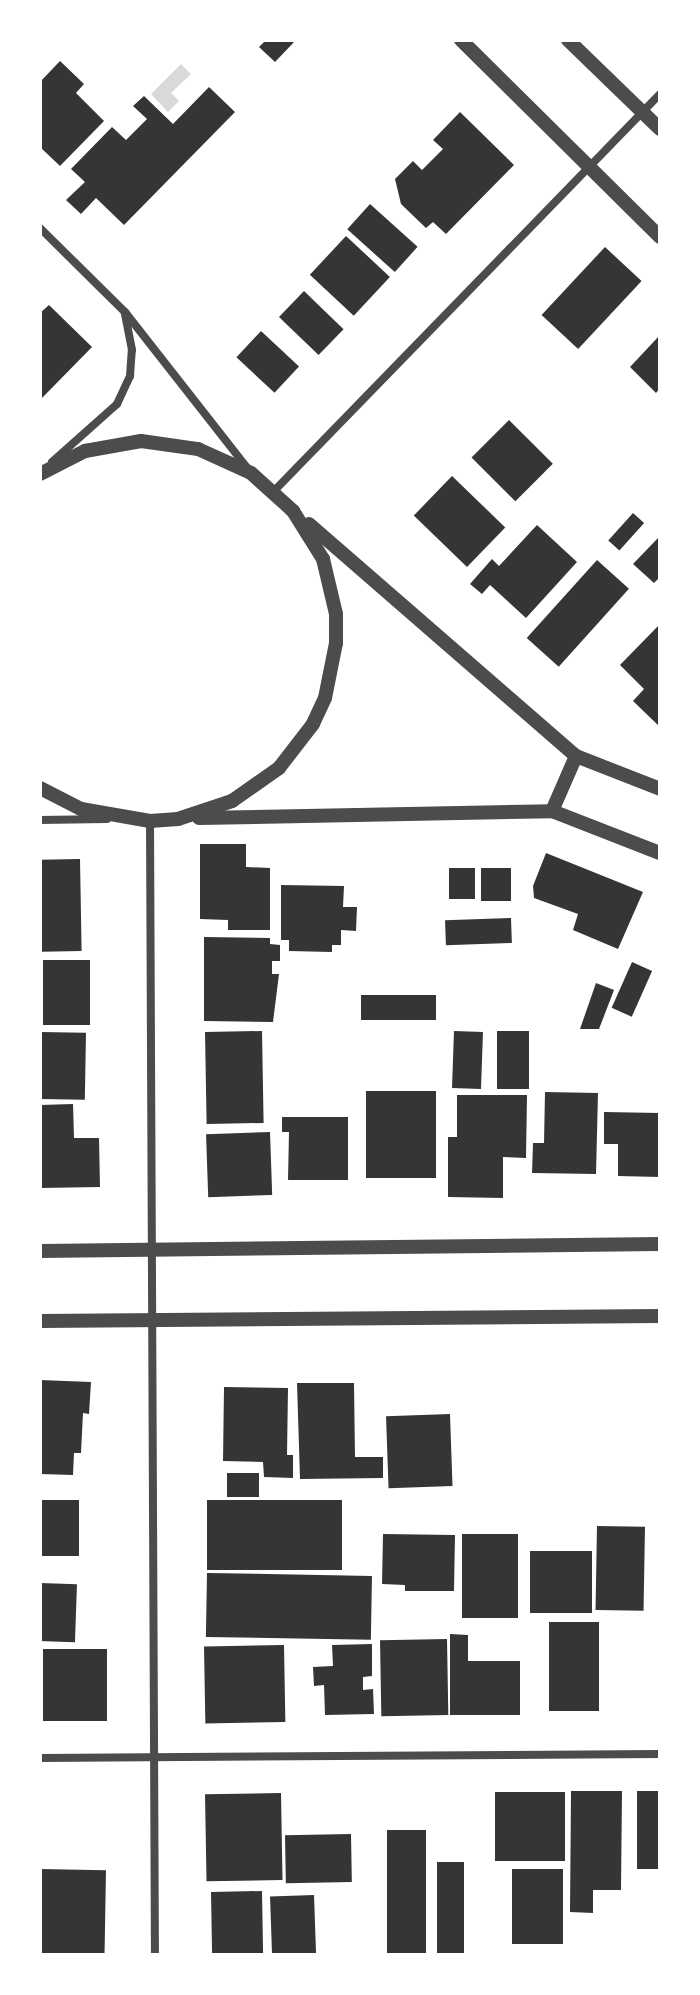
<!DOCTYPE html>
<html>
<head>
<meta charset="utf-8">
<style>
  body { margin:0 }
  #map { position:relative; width:700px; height:1995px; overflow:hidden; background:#fff; font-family:"Fira Sans",sans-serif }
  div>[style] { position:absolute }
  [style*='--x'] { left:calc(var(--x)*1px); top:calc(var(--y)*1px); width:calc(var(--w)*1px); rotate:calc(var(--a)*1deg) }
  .water>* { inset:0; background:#d9d9d9 }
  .building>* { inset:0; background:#353535; transform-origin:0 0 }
  .minor>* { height:8px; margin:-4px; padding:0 4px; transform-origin:4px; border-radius:4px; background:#4c4c4c }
  .tertiary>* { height:14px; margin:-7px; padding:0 7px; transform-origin:7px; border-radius:7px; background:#4c4c4c }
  span { translate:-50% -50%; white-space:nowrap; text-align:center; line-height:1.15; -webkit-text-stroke:7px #fff; paint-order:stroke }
  .frame { position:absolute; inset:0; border:42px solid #fff; pointer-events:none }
</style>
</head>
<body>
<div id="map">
  <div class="water">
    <i style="clip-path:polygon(181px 64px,191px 74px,171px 93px,179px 101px,168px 112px,151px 94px)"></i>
  </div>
  <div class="building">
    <i style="clip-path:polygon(266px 40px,296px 40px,275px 62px,259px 47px)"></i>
    <i style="clip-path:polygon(60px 61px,84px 84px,76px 93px,104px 121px,60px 166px,40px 147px,40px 82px)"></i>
    <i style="clip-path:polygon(209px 87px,235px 112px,124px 225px,96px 198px,81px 214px,66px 200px,85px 182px,71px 169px,112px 127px,126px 140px,147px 119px,133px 106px,144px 96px,173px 124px)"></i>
    <i style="clip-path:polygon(460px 112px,514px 165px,446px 234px,433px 222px,426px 228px,401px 204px,395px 179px,413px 161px,422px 170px,443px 149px,433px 140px)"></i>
    <i style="left:370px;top:204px;width:64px;height:34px;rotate:42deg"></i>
    <i style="left:346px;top:236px;width:60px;height:53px;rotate:43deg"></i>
    <i style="left:605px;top:247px;width:50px;height:93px;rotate:43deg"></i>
    <i style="left:304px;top:291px;width:55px;height:36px;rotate:44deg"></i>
    <i style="clip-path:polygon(49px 305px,92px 347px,42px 398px,40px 313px)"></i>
    <i style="left:261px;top:331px;width:52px;height:36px;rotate:43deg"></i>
    <i style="clip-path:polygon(660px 335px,660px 388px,656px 393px,630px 367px)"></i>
    <i style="left:509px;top:420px;width:62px;height:53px;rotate:45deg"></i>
    <i style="left:452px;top:476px;width:74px;height:55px;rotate:44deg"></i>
    <i style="left:633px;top:513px;width:15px;height:37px;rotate:42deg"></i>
    <i style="clip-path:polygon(537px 525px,577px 562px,526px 618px,490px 585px,482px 594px,470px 584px,492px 559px,499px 566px)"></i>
    <i style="clip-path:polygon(658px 538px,660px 577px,654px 583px,633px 564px)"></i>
    <i style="left:597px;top:560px;width:43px;height:105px;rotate:42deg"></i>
    <i style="clip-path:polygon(660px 624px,660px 727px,633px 701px,644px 689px,620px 665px)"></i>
    <i style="clip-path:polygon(200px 844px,246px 844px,246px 867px,270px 868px,270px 930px,228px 930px,228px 920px,200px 919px)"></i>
    <i style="clip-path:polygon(546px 853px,643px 892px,618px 949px,573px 930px,578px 914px,534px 898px,533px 886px)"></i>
    <i style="left:80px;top:859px;width:92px;height:40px;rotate:89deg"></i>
    <i style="left:449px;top:868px;width:26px;height:31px"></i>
    <i style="left:481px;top:868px;width:30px;height:33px"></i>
    <i style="clip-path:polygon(281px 885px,344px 886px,343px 907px,357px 907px,356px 931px,341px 930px,341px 945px,332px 945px,332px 952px,289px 951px,289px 940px,281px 940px)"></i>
    <i style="left:511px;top:918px;width:25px;height:66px;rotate:88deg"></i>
    <i style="clip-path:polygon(204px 937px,270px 938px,270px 944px,280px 945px,280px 961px,272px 961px,272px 974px,279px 974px,273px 1022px,204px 1021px)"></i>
    <i style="left:43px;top:960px;width:47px;height:65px"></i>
    <i style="left:632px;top:962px;width:22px;height:50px;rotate:24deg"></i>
    <i style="clip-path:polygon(596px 983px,614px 990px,599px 1029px,580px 1029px)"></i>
    <i style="left:436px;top:995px;width:25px;height:75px;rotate:90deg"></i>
    <i style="left:262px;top:1031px;width:92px;height:57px;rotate:89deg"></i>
    <i style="left:454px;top:1031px;width:29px;height:57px;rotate:2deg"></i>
    <i style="left:497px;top:1031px;width:32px;height:58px"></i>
    <i style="left:40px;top:1032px;width:46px;height:67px;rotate:1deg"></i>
    <i style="left:366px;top:1091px;width:70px;height:87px"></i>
    <i style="clip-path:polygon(545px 1092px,598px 1093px,596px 1174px,532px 1173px,533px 1143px,544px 1143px)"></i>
    <i style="clip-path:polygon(457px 1095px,527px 1095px,526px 1158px,503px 1157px,503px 1198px,448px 1197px,448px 1137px,457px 1137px)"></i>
    <i style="clip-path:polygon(73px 1104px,74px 1138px,99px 1138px,100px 1187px,40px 1188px,40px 1105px)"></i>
    <i style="clip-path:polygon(604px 1112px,660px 1113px,660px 1177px,618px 1176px,618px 1144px,604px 1144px)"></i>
    <i style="clip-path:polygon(282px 1117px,348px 1117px,348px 1180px,288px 1180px,289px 1132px,282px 1132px)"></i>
    <i style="left:270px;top:1132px;width:63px;height:64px;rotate:88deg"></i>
    <i style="clip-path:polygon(40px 1380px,91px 1382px,89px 1414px,83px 1413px,81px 1453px,74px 1453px,73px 1475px,40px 1474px)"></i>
    <i style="clip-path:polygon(297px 1383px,354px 1383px,355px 1457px,383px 1457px,383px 1478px,300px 1479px)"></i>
    <i style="clip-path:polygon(224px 1387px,288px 1388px,287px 1455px,293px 1455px,293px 1478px,264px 1477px,263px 1462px,223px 1461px)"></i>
    <i style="left:450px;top:1414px;width:72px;height:64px;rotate:88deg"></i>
    <i style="left:227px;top:1473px;width:32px;height:24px"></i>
    <i style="left:40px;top:1500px;width:39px;height:56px"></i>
    <i style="left:207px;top:1500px;width:135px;height:70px"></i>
    <i style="left:597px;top:1526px;width:48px;height:84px;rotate:1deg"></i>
    <i style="clip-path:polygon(383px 1534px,455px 1535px,454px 1591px,405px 1591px,405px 1585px,382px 1584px)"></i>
    <i style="left:462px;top:1534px;width:56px;height:84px"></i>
    <i style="left:592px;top:1551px;width:62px;height:62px;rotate:90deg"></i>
    <i style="left:207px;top:1573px;width:165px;height:64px;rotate:1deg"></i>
    <i style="left:40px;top:1583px;width:37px;height:58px;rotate:2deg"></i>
    <i style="left:549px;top:1622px;width:50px;height:89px"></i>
    <i style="clip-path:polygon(450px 1634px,468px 1635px,468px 1661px,520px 1661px,520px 1715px,450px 1715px)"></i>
    <i style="left:447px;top:1639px;width:76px;height:67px;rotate:89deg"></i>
    <i style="clip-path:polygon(372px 1644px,372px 1676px,363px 1677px,363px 1690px,373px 1689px,374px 1714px,325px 1715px,324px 1685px,314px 1686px,313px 1667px,333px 1666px,332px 1645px)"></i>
    <i style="left:284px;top:1645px;width:77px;height:80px;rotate:89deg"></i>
    <i style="left:43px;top:1649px;width:64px;height:72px"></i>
    <i style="clip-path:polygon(571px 1791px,622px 1791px,621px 1890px,593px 1890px,593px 1913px,570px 1912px)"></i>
    <i style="left:637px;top:1791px;width:23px;height:78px"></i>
    <i style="left:495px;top:1792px;width:70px;height:69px"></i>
    <i style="left:281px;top:1793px;width:87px;height:76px;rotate:89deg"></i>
    <i style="left:387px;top:1830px;width:39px;height:125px"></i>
    <i style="left:351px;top:1834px;width:48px;height:66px;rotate:89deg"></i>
    <i style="left:437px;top:1862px;width:27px;height:93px"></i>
    <i style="left:40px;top:1869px;width:66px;height:86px;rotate:1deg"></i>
    <i style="left:512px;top:1869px;width:51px;height:75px"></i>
    <i style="left:262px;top:1891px;width:64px;height:51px;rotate:89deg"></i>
    <i style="left:314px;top:1895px;width:60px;height:44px;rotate:88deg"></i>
  </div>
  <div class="minor">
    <i style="--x:40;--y:228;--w:120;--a:44.7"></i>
    <i style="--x:125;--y:312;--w:199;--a:51.9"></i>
    <i style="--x:52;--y:462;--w:87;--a:-41.7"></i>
    <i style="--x:117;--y:404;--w:31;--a:-65"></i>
    <i style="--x:130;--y:376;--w:26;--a:-86"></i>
    <i style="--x:132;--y:350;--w:38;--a:-101"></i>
    <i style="--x:274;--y:491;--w:554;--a:-45.8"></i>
    <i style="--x:40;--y:820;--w:67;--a:-0.9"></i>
    <i style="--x:150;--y:821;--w:1134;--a:89.75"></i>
    <i style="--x:40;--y:1758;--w:620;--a:-0.37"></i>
  </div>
  <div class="tertiary">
    <i style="--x:461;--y:40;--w:280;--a:44.7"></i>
    <i style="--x:568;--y:40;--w:128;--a:44.1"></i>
    <i style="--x:40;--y:474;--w:51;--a:-27.1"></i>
    <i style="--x:85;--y:451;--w:57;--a:-10.1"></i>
    <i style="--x:141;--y:441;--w:58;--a:8"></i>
    <i style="--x:198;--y:449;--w:58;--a:24.4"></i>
    <i style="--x:251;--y:473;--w:57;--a:42.1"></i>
    <i style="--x:293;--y:511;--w:57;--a:58"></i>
    <i style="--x:323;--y:559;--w:57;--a:76.7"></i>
    <i style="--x:336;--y:614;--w:29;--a:90"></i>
    <i style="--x:336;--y:643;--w:56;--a:101.3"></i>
    <i style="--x:325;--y:698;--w:29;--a:115"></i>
    <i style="--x:313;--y:724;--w:56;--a:127.7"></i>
    <i style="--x:279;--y:768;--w:57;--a:144.9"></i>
    <i style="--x:232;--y:801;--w:57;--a:161.6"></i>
    <i style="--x:178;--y:819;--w:28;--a:176"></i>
    <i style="--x:150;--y:821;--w:70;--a:-170.1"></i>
    <i style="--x:81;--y:809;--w:46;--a:-152.9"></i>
    <i style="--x:309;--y:524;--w:354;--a:41"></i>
    <i style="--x:576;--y:756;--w:90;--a:21.4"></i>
    <i style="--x:552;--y:811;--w:60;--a:-66.4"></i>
    <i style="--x:199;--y:818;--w:353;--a:-1.1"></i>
    <i style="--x:552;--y:811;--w:116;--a:21.3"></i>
    <i style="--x:40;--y:1251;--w:620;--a:-0.65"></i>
    <i style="--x:40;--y:1321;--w:620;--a:-0.46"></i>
  </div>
  <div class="frame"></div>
</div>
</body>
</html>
